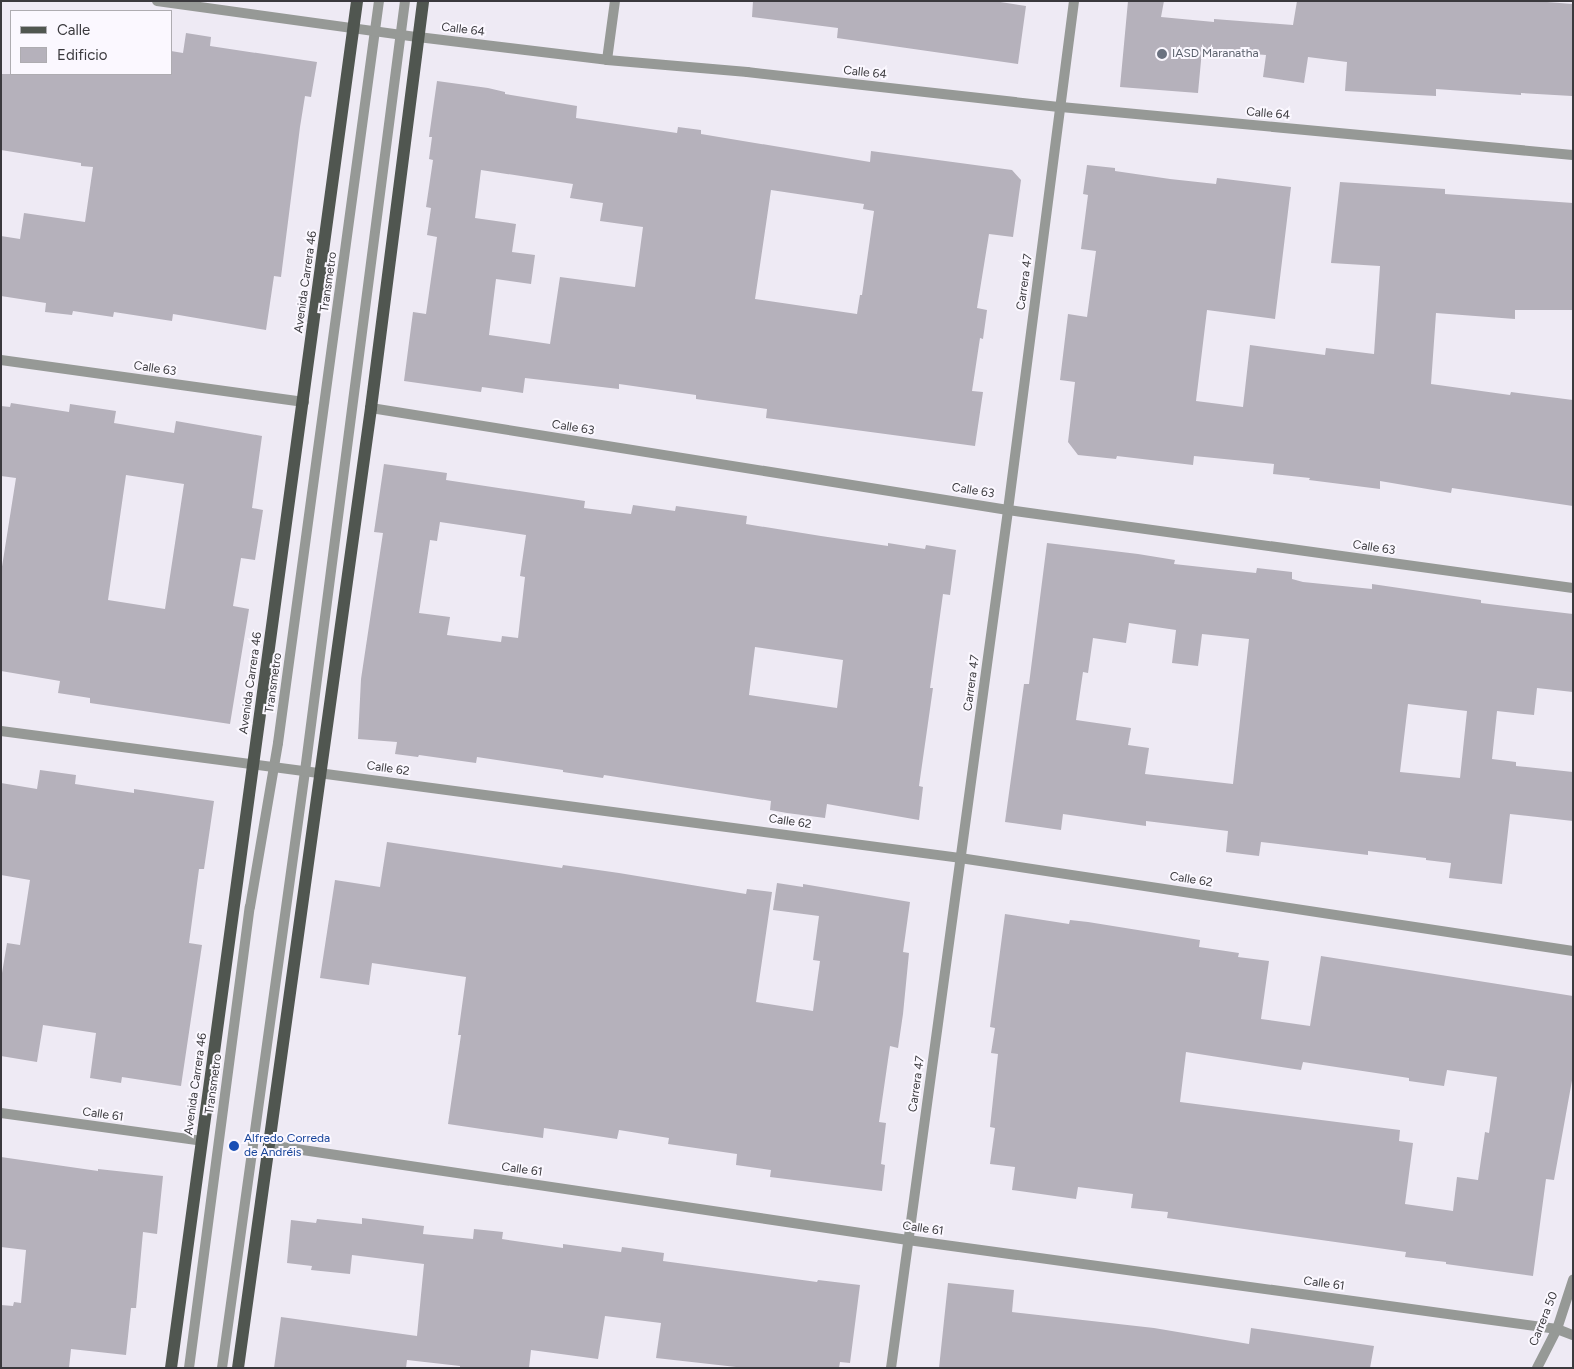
<!DOCTYPE html>
<html>
<head>
<meta charset="utf-8">
<style>
  body { margin:0 }
  #map { position:relative; width:1574px; height:1369px; overflow:hidden; background:#eeeaf4; font-family:Figtree,sans-serif }
  div>[style] { position:absolute }
  [style*='--x'] { left:calc(var(--x)*1px); top:calc(var(--y)*1px); width:calc(var(--w)*1px); rotate:calc(var(--a)*1deg) }
  .building>* { inset:0; background:#b5b1bb }
  .service>* { height:10px; margin:-5px; padding:0 5px; transform-origin:5px; border-radius:5px; background:#969996 }
  .minor>* { height:10px; margin:-5px; padding:0 5px; transform-origin:5px; border-radius:5px; background:#969996 }
  .tertiary>* { height:10px; margin:-5px; padding:0 5px; transform-origin:5px; border-radius:5px; background:#969996 }
  .primary>* { height:12px; margin:-6px; padding:0 6px; transform-origin:6px; border-radius:6px; background:#505650 }
  .dots>* { width:14px; height:14px; translate:-50% -50%; box-sizing:border-box; border:2px solid #fbf8ff; border-radius:50% }
  span { translate:-50% -50%; white-space:nowrap; text-align:center; line-height:1.15; -webkit-text-stroke:4px #fbf8ff; paint-order:stroke }
  .street-label { font-size:12px; color:#3a393d }
  .worship-label { font-size:12px; color:#5b616d }
  .left { translate:0 -50%; text-align:left }
  .transit-label { font-size:12px; color:#164399 }
  .frame { position:absolute; inset:0; border:2px solid #3a393d; pointer-events:none }
  .legend { position:absolute; left:10px; top:10px; width:162px; height:65px; box-sizing:border-box; background:#fbf8ff; border:1px solid #aeacb1; margin:0; padding:6px 9px; list-style:none; font-size:15px; color:#3a393d }
  .legend li { display:flex; align-items:center; gap:10px; height:25px }
  .legend b { width:25px; border:1px solid #aeacb1 }
</style>
</head>
<body>
<div id="map">
  <div class="building">
    <i style="clip-path:polygon(753px 1px,994px 1px,1026px 6px,1018px 64px,837px 38px,838px 28px,752px 17px)"></i>
    <i style="clip-path:polygon(1128px 1px,1164px 1px,1161px 17px,1214px 22px,1214px 19px,1293px 25px,1297px 1px,1534px 1px,1573px 4px,1572px 96px,1521px 93px,1521px 95px,1436px 89px,1436px 96px,1345px 91px,1347px 62px,1308px 57px,1304px 83px,1263px 77px,1266px 55px,1202px 50px,1198px 93px,1120px 87px)"></i>
    <i style="clip-path:polygon(186px 33px,211px 37px,210px 46px,317px 62px,311px 97px,305px 96px,300px 127px,281px 277px,274px 276px,266px 330px,173px 314px,172px 321px,114px 312px,113px 317px,73px 311px,72px 315px,45px 312px,46px 303px,1px 296px,1px 236px,20px 239px,24px 213px,85px 222px,93px 167px,81px 166px,81px 163px,1px 150px,1px 74px,171px 74px,171px 51px,183px 53px)"></i>
    <i style="clip-path:polygon(evenodd,437px 81px,488px 88px,505px 92px,505px 94px,577px 106px,576px 118px,677px 133px,678px 127px,701px 130px,701px 134px,870px 162px,871px 151px,1012px 170px,1021px 180px,1013px 237px,989px 234px,977px 308px,987px 310px,983px 339px,980px 338px,972px 391px,983px 392px,975px 446px,766px 418px,767px 409px,696px 399px,696px 395px,619px 384px,619px 389px,525px 378px,523px 393px,482px 387px,481px 392px,404px 381px,413px 312px,426px 314px,437px 237px,427px 235px,431px 208px,426px 207px,433px 160px,429px 159px,432px 137px,429px 137px,437px 81px,481px 170px,573px 184px,570px 198px,603px 203px,600px 221px,643px 227px,635px 287px,560px 277px,550px 344px,489px 335px,496px 279px,531px 284px,535px 255px,512px 252px,516px 224px,475px 218px,481px 170px,437px 81px,771px 190px,864px 204px,863px 209px,874px 211px,862px 295px,860px 295px,857px 314px,755px 299px,771px 190px)"></i>
    <i style="clip-path:polygon(1087px 165px,1115px 168px,1115px 171px,1170px 179px,1216px 184px,1217px 178px,1291px 187px,1275px 319px,1207px 310px,1196px 401px,1243px 407px,1250px 345px,1325px 355px,1326px 348px,1374px 354px,1380px 266px,1331px 263px,1340px 182px,1445px 189px,1445px 194px,1573px 203px,1573px 310px,1515px 310px,1515px 319px,1436px 313px,1431px 384px,1510px 395px,1511px 392px,1573px 400px,1573px 506px,1452px 488px,1451px 493px,1380px 481px,1380px 489px,1309px 480px,1310px 478px,1273px 474px,1274px 464px,1194px 456px,1193px 465px,1117px 456px,1116px 459px,1078px 455px,1068px 442px,1075px 382px,1060px 380px,1068px 314px,1087px 317px,1096px 251px,1081px 249px,1088px 195px,1083px 194px)"></i>
    <i style="clip-path:polygon(evenodd,11px 403px,69px 412px,70px 404px,116px 411px,114px 423px,174px 433px,176px 421px,262px 436px,252px 508px,263px 510px,255px 560px,241px 558px,233px 606px,249px 609px,230px 724px,90px 703px,90px 698px,58px 693px,60px 681px,1px 671px,1px 573px,16px 478px,1px 476px,1px 406px,10px 407px,11px 403px,126px 475px,184px 484px,165px 609px,108px 600px,126px 475px)"></i>
    <i style="clip-path:polygon(evenodd,384px 464px,447px 473px,446px 480px,585px 501px,584px 508px,631px 514px,633px 505px,675px 511px,676px 506px,747px 516px,746px 524px,821px 536px,888px 546px,888px 543px,925px 549px,926px 545px,956px 550px,950px 595px,943px 594px,930px 688px,933px 688px,919px 786px,923px 787px,919px 820px,827px 804px,825px 818px,787px 813px,770px 810px,771px 801px,604px 775px,603px 778px,563px 772px,563px 770px,477px 757px,476px 763px,419px 755px,418px 757px,395px 754px,397px 742px,358px 739px,361px 679px,383px 533px,374px 532px,384px 464px,440px 522px,526px 535px,520px 576px,525px 577px,518px 638px,502px 636px,501px 642px,447px 635px,450px 617px,419px 613px,430px 540px,437px 541px,440px 522px,384px 464px,755px 647px,843px 660px,837px 708px,749px 695px,755px 647px)"></i>
    <i style="clip-path:polygon(evenodd,1047px 543px,1138px 554px,1175px 560px,1174px 564px,1256px 573px,1257px 568px,1292px 572px,1292px 579px,1303px 582px,1372px 589px,1372px 584px,1481px 600px,1481px 603px,1573px 614px,1573px 692px,1537px 688px,1534px 715px,1497px 711px,1492px 759px,1516px 762px,1516px 766px,1573px 772px,1573px 821px,1510px 814px,1502px 884px,1449px 878px,1451px 863px,1426px 860px,1426px 858px,1368px 851px,1368px 855px,1261px 842px,1259px 856px,1226px 852px,1228px 831px,1146px 821px,1146px 826px,1063px 814px,1061px 830px,1005px 822px,1024px 684px,1029px 684px,1047px 543px,1129px 623px,1176px 630px,1172px 663px,1198px 666px,1202px 634px,1249px 639px,1233px 784px,1145px 774px,1149px 748px,1128px 745px,1131px 728px,1076px 720px,1083px 672px,1088px 673px,1093px 638px,1126px 643px,1129px 623px,1047px 543px,1408px 704px,1467px 711px,1460px 778px,1400px 772px,1408px 704px)"></i>
    <i style="clip-path:polygon(40px 770px,76px 775px,75px 784px,134px 793px,134px 789px,214px 801px,204px 869px,199px 869px,189px 943px,202px 945px,181px 1086px,122px 1077px,121px 1083px,90px 1078px,96px 1033px,43px 1025px,37px 1062px,1px 1056px,1px 979px,7px 943px,20px 945px,30px 880px,1px 875px,1px 783px,37px 789px)"></i>
    <i style="clip-path:polygon(387px 842px,562px 868px,563px 865px,619px 873px,746px 894px,747px 889px,772px 892px,756px 1002px,813px 1011px,820px 961px,813px 960px,819px 916px,773px 910px,777px 883px,803px 887px,803px 884px,910px 902px,903px 952px,909px 953px,903px 1014px,898px 1048px,890px 1046px,879px 1122px,886px 1123px,881px 1164px,885px 1165px,882px 1191px,770px 1177px,771px 1170px,736px 1165px,737px 1154px,668px 1144px,669px 1138px,619px 1130px,617px 1139px,544px 1128px,543px 1138px,448px 1124px,461px 1035px,458px 1035px,466px 977px,372px 963px,369px 985px,320px 978px,335px 880px,380px 887px)"></i>
    <i style="clip-path:polygon(evenodd,1005px 914px,1069px 924px,1070px 920px,1088px 922px,1200px 940px,1199px 947px,1239px 953px,1238px 957px,1269px 961px,1261px 1019px,1310px 1026px,1321px 956px,1573px 996px,1573px 1075px,1554px 1180px,1546px 1179px,1533px 1276px,1446px 1264px,1446px 1262px,1405px 1257px,1406px 1252px,1167px 1218px,1168px 1212px,1131px 1208px,1133px 1194px,1078px 1187px,1076px 1199px,1012px 1190px,1015px 1167px,990px 1164px,995px 1128px,990px 1127px,998px 1054px,991px 1053px,995px 1028px,990px 1027px,1005px 914px,1186px 1052px,1301px 1070px,1303px 1062px,1409px 1078px,1409px 1081px,1444px 1086px,1447px 1070px,1497px 1077px,1489px 1133px,1485px 1132px,1478px 1180px,1457px 1177px,1453px 1211px,1405px 1204px,1413px 1143px,1399px 1141px,1400px 1130px,1180px 1102px,1186px 1052px)"></i>
    <i style="clip-path:polygon(1px 1157px,98px 1171px,98px 1169px,163px 1176px,157px 1234px,143px 1232px,136px 1308px,131px 1308px,126px 1355px,71px 1349px,69px 1368px,1px 1368px,1px 1305px,13px 1306px,14px 1302px,21px 1303px,26px 1250px,1px 1247px)"></i>
    <i style="clip-path:polygon(362px 1218px,424px 1226px,423px 1234px,473px 1239px,474px 1229px,503px 1232px,502px 1239px,563px 1248px,563px 1244px,621px 1252px,622px 1247px,664px 1253px,663px 1261px,817px 1282px,818px 1280px,860px 1285px,850px 1363px,840px 1362px,839px 1368px,745px 1368px,656px 1358px,661px 1323px,605px 1316px,598px 1359px,531px 1350px,529px 1368px,460px 1368px,460px 1366px,407px 1360px,406px 1368px,274px 1368px,281px 1317px,417px 1336px,424px 1264px,352px 1255px,350px 1274px,311px 1270px,312px 1266px,287px 1263px,291px 1220px,316px 1223px,317px 1219px,362px 1224px)"></i>
    <i style="clip-path:polygon(948px 1283px,1014px 1290px,1012px 1312px,1154px 1328px,1249px 1344px,1251px 1328px,1374px 1346px,1370px 1368px,939px 1368px)"></i>
  </div>
  <div class="service">
    <i style="--x:607;--y:60;--w:60;--a:-82.3"></i>
    <i style="--x:189;--y:1368;--w:465;--a:-82.5"></i>
    <i style="--x:250;--y:907;--w:166;--a:-80.3"></i>
    <i style="--x:278;--y:743;--w:749;--a:-82.25"></i>
    <i style="--x:222;--y:1368;--w:603;--a:-82.08"></i>
    <i style="--x:305;--y:771;--w:776;--a:-82.6"></i>
  </div>
  <div class="minor">
    <i style="--x:157;--y:1;--w:263;--a:7.9"></i>
    <i style="--x:418;--y:37;--w:190;--a:6.9"></i>
    <i style="--x:607;--y:60;--w:141;--a:4.9"></i>
    <i style="--x:747;--y:72;--w:316;--a:6.4"></i>
    <i style="--x:1061;--y:107;--w:514;--a:5.36"></i>
    <i style="--x:1;--y:360;--w:306;--a:7.9"></i>
    <i style="--x:371;--y:408;--w:645;--a:9.1"></i>
    <i style="--x:1008;--y:510;--w:570;--a:7.86"></i>
    <i style="--x:1;--y:731;--w:967;--a:7.54"></i>
    <i style="--x:960;--y:858;--w:620;--a:8.63"></i>
    <i style="--x:269;--y:1145;--w:646;--a:8.46"></i>
    <i style="--x:908;--y:1240;--w:655;--a:7.81"></i>
    <i style="--x:1557;--y:1329;--w:17;--a:21"></i>
  </div>
  <div class="tertiary">
    <i style="--x:1;--y:1113;--w:203;--a:7.9"></i>
    <i style="--x:891;--y:1368;--w:866;--a:-82.23"></i>
    <i style="--x:1008;--y:510;--w:513;--a:-82.61"></i>
    <i style="--x:1537;--y:1368;--w:44;--a:-62.9"></i>
    <i style="--x:1557;--y:1329;--w:52;--a:-71.9"></i>
  </div>
  <div class="primary">
    <i style="--x:171;--y:1368;--w:1380;--a:-82.25"></i>
    <i style="--x:238;--y:1368;--w:969;--a:-82.11"></i>
    <i style="--x:371;--y:408;--w:410;--a:-82.7"></i>
  </div>
  <div class="dots">
    <i style="left:1162px;top:54px;background:#6b7280"></i>
    <i style="left:234px;top:1146px;background:#1a4fb4"></i>
  </div>
  <div class="street-label">
    <span style="left:463px;top:30px;rotate:7deg">Calle 64</span>
    <span style="left:865px;top:73px;rotate:6deg">Calle 64</span>
    <span style="left:1268px;top:114px;rotate:5deg">Calle 64</span>
    <span style="left:306px;top:282px;rotate:-82deg">Avenida Carrera 46</span>
    <span style="left:329px;top:282px;rotate:-82deg">Transmetro</span>
    <span style="left:1025px;top:282px;rotate:-82deg">Carrera 47</span>
    <span style="left:155px;top:369px;rotate:8deg">Calle 63</span>
    <span style="left:573px;top:428px;rotate:9deg">Calle 63</span>
    <span style="left:973px;top:491px;rotate:9deg">Calle 63</span>
    <span style="left:1374px;top:548px;rotate:8deg">Calle 63</span>
    <span style="left:251px;top:683px;rotate:-82deg">Avenida Carrera 46</span>
    <span style="left:274px;top:683px;rotate:-82deg">Transmetro</span>
    <span style="left:972px;top:683px;rotate:-82deg">Carrera 47</span>
    <span style="left:388px;top:769px;rotate:8deg">Calle 62</span>
    <span style="left:790px;top:822px;rotate:8deg">Calle 62</span>
    <span style="left:1191px;top:880px;rotate:9deg">Calle 62</span>
    <span style="left:196px;top:1084px;rotate:-82deg">Avenida Carrera 46</span>
    <span style="left:214px;top:1084px;rotate:-82deg">Transmetro</span>
    <span style="left:917px;top:1084px;rotate:-82deg">Carrera 47</span>
    <span style="left:103px;top:1115px;rotate:8deg">Calle 61</span>
    <span style="left:522px;top:1170px;rotate:8deg">Calle 61</span>
    <span style="left:923px;top:1229px;rotate:8deg">Calle 61</span>
    <span style="left:1324px;top:1284px;rotate:8deg">Calle 61</span>
    <span style="left:1544px;top:1319px;rotate:-68deg">Carrera 50</span>
  </div>
  <div class="worship-label">
    <span class="left" style="left:1172px;top:54px">IASD Maranatha</span>
  </div>
  <div class="transit-label">
    <span class="left" style="left:244px;top:1146px">Alfredo Correda<br>de Andréis</span>
  </div>
  <div class="frame"></div>
  <ul class="legend">
  <li><b style="height:6px;background:#505650"></b>Calle</li>
  <li><b style="height:14px;background:#b5b1bb"></b>Edificio</li>
  </ul>
</div>
</body>
</html>
